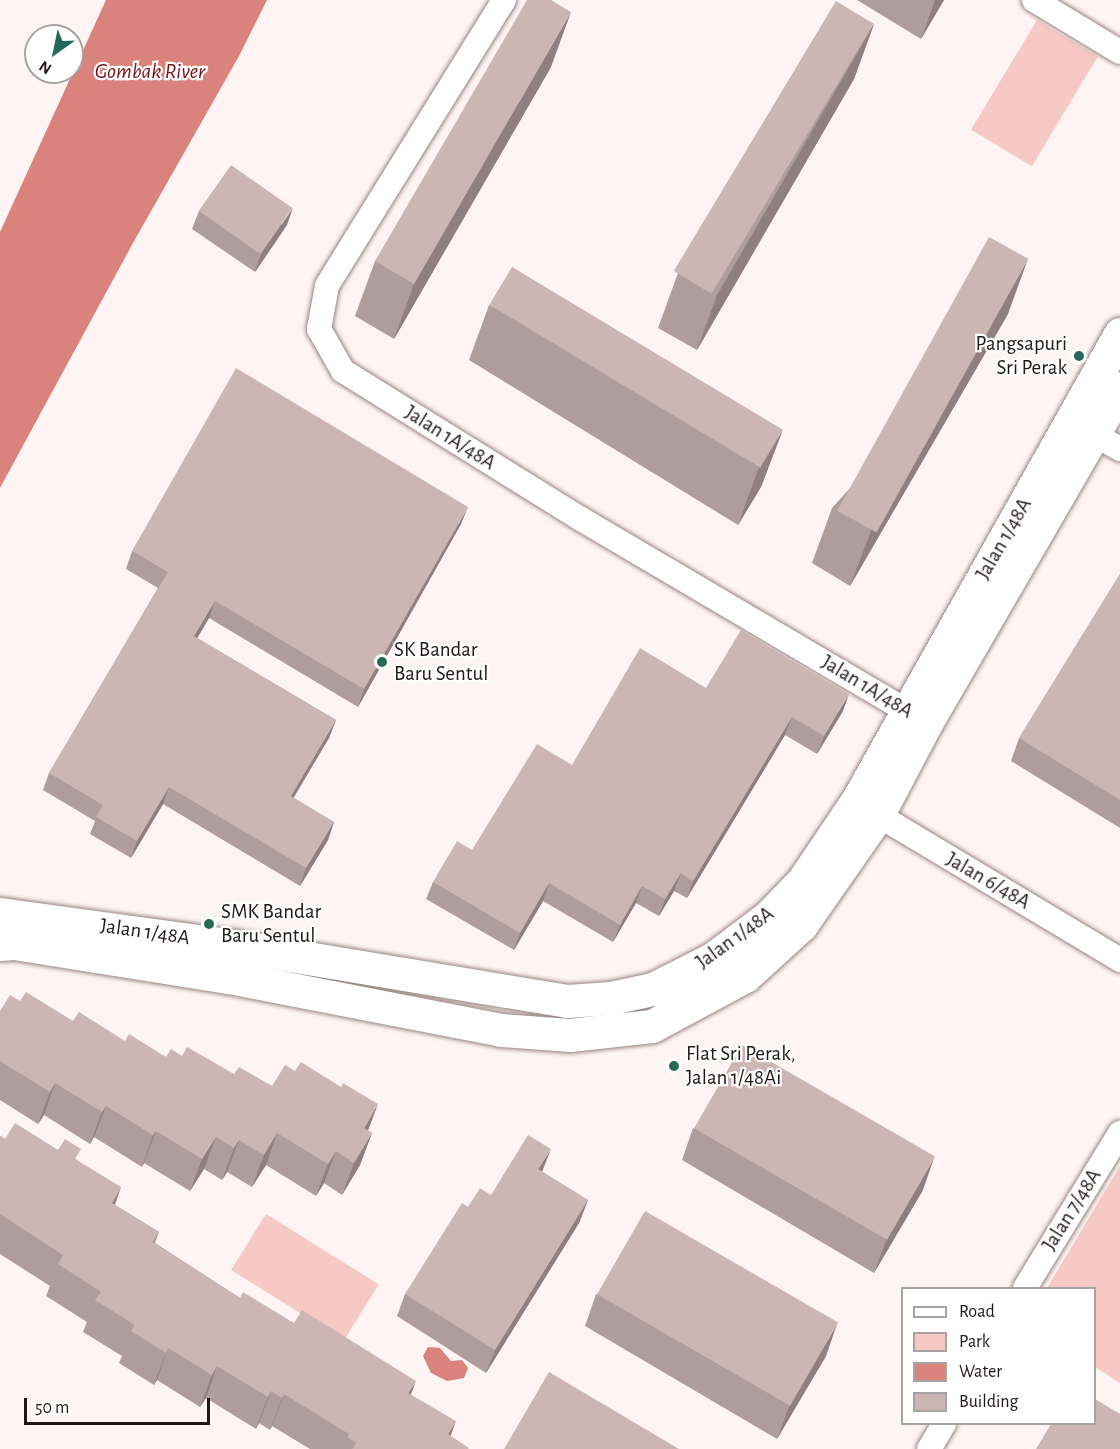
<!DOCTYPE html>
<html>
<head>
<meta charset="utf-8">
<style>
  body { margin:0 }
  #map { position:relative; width:1120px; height:1449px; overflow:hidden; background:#fdf4f3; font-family:"Alegreya Sans",sans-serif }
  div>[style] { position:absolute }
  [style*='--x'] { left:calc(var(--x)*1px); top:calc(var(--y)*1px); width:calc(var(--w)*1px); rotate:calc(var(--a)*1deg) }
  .green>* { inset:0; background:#f6c9c5; transform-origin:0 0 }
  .water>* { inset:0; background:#da837d }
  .roads { filter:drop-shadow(0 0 2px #998482) drop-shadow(0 0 2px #998482) }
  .minor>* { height:24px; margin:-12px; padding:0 12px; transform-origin:12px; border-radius:12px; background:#fff }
  .secondary>* { height:33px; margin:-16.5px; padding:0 16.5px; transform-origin:16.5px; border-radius:16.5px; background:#fff }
  .wall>* { inset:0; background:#af9d9b }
  .shaded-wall>* { inset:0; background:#8f7f7e }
  .building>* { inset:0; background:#ccb6b4; transform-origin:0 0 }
  .dots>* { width:16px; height:16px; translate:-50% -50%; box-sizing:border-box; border:3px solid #fff; border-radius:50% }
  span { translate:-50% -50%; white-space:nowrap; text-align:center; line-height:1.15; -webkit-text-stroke:4.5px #fff; paint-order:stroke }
  .poi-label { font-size:21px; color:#201817 }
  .right { translate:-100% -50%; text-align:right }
  .left { translate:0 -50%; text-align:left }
  .street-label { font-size:21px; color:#201817 }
  .water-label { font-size:22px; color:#7a1017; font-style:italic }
  .legend { position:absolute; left:901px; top:1287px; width:195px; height:138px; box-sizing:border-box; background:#fff; border:2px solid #a6a3a2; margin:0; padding:8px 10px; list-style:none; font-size:18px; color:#201817 }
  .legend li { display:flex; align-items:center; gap:12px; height:30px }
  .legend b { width:30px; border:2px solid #a6a3a2 }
  .north { position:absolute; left:24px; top:24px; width:60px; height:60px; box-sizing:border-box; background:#fff; border:2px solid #a6a3a2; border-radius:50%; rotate:213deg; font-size:16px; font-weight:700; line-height:24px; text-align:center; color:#201817 }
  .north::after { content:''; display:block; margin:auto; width:21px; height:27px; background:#276959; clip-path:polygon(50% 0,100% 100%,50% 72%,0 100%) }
  .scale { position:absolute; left:24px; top:1398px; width:186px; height:27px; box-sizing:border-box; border:3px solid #201817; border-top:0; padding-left:8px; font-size:18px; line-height:21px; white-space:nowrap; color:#201817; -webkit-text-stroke:4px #fff; paint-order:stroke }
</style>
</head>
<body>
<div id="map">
  <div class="green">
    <i style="left:1037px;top:20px;width:71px;height:128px;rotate:31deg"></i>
    <i style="clip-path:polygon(1120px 1166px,1120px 1383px,1095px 1367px,1094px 1288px,1047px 1288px)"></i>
    <i style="left:266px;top:1214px;width:133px;height:66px;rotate:32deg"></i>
  </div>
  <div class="water">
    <i style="clip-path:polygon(106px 0,267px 0,239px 56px,133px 243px,0 488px,0 232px)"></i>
    <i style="clip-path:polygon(428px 1347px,440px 1348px,451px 1361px,462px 1360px,468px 1368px,464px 1378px,447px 1381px,431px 1373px,423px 1356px)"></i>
  </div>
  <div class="roads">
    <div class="minor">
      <i style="--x:504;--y:0;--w:336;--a:121.8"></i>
      <i style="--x:327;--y:286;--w:44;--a:100.5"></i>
      <i style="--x:319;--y:329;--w:48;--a:60.3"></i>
      <i style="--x:343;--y:371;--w:280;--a:31.9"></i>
      <i style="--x:581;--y:519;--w:396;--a:30.5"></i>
      <i style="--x:1034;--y:0;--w:100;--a:31.2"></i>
      <i style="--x:1081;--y:427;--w:45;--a:29.4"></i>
      <i style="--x:863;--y:806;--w:300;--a:30.9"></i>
      <i style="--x:1025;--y:1288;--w:182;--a:-58.5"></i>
      <i style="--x:929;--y:1449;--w:29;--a:-59"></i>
    </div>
    <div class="secondary">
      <i style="--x:0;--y:914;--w:237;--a:7.8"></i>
      <i style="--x:235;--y:946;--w:337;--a:9.4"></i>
      <i style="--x:567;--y:1001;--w:44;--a:-3.9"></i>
      <i style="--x:611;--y:998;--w:43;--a:-12.1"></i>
      <i style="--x:653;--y:989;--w:68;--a:-26.9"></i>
      <i style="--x:714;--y:958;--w:68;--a:-37.2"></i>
      <i style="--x:768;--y:917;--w:50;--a:-45.8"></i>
      <i style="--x:803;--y:881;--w:97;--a:-56"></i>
      <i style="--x:857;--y:801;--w:536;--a:-60.61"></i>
      <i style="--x:0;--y:944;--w:14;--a:-4"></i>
      <i style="--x:14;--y:943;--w:218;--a:9"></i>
      <i style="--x:229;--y:977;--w:277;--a:11"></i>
      <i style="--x:501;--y:1030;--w:69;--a:4.1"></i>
      <i style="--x:570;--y:1035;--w:82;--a:-6.3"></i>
      <i style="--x:652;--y:1026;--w:106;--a:-28.3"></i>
      <i style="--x:745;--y:976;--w:76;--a:-42.3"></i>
      <i style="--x:801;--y:925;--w:133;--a:-55.1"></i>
      <i style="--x:877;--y:816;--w:105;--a:-62.2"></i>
      <i style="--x:926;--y:723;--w:387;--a:-59.9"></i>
    </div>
  </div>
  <div class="wall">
    <i style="clip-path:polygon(857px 0,944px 0,921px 39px)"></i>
    <i style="clip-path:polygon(874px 24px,854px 79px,697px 350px,658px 328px,678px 273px)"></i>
    <i style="clip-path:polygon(551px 67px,394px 339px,355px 316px,375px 261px)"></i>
    <i style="clip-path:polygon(199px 211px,287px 225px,255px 272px,192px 229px)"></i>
    <i style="clip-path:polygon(489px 305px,782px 432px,761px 487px,738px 525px,469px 360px)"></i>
    <i style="clip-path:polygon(1008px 314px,850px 586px,812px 563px,832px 508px)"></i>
    <i style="clip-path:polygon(461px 524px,358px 707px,209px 618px,197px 638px,336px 720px,329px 738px,293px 798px,334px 822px,328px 840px,300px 886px,163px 804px,131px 858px,90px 834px,95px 821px,43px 790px,49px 773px,158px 588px,126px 569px,132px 551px)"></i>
    <i style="clip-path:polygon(1120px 574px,1120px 828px,1011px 761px,1019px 738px)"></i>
    <i style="clip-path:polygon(706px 688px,843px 711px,817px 754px,785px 735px,687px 898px,674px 891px,659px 916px,636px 903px,613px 942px,543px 901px,514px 950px,426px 899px,433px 882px,472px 850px,572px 765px)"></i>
    <i style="clip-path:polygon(20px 1001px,166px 1057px,182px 1056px,234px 1074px,272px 1086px,368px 1131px,372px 1133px,360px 1165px,342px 1195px,324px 1183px,316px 1196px,266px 1165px,252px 1187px,227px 1172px,222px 1180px,204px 1169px,190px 1191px,144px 1163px,142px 1167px,94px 1137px,90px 1144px,44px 1115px,38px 1124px,0 1100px,0 1011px)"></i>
    <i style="clip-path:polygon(693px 1128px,923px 1190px,874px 1273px,682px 1160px)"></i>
    <i style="clip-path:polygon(0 1136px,5px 1139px,58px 1150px,77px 1160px,115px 1205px,159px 1232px,155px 1243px,240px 1298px,410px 1394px,450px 1436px,468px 1449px,310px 1449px,272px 1426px,270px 1430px,259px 1423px,256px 1429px,206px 1398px,200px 1407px,157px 1380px,154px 1385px,119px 1363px,122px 1356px,83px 1332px,87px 1322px,46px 1296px,50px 1286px,0 1254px)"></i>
    <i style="clip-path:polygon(542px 1172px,588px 1200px,579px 1223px,486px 1373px,397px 1316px,405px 1294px,468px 1207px,491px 1195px)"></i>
    <i style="clip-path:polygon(596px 1294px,826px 1356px,777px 1439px,585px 1326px)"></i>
  </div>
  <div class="shaded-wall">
    <i style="clip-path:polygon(935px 0,944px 0,921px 39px)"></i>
    <i style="clip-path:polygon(571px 12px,551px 67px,394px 339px,414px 284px)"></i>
    <i style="clip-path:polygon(874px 24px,854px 79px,697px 350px,717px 295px)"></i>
    <i style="clip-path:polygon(293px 208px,287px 225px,255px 272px,261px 254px)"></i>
    <i style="clip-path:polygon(1028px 259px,1008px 314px,850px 586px,871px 531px)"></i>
    <i style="clip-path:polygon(782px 432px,761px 487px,738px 525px,758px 470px)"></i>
    <i style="clip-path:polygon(468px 507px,461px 524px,358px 707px,364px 689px)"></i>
    <i style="clip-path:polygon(215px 601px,209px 618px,188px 654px,194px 636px)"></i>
    <i style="clip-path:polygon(849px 694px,843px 711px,817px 754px,824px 736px)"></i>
    <i style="clip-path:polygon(792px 717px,785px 735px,687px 898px,693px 881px)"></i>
    <i style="clip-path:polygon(336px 720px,329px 738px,284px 814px,291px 796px)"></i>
    <i style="clip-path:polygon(169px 787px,163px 804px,131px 858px,137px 841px)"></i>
    <i style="clip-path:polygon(334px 822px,328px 840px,300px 886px,306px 868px)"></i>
    <i style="clip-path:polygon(681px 873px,674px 891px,659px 916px,665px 899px)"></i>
    <i style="clip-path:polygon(549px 883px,543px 901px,514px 950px,520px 933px)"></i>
    <i style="clip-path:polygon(642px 886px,636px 903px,613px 942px,620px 925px)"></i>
    <i style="clip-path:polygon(55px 1083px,44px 1115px,38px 1124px,50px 1092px)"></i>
    <i style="clip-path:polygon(378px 1104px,366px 1136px,364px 1128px)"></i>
    <i style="clip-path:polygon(106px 1106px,94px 1137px,90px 1144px,102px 1112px)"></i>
    <i style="clip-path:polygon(156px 1131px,144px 1163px,142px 1167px,153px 1135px)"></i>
    <i style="clip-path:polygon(277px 1133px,266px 1165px,252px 1187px,264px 1155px)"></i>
    <i style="clip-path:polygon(372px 1133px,360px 1165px,342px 1195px,354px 1163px)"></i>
    <i style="clip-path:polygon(216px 1137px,204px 1169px,190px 1191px,202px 1159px)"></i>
    <i style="clip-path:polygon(239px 1140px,227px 1172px,222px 1180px,234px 1148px)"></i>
    <i style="clip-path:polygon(551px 1149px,542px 1172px,538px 1169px)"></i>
    <i style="clip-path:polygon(336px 1151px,324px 1183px,316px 1196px,328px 1164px)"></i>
    <i style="clip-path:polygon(934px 1158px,923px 1190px,874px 1273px,886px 1241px)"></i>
    <i style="clip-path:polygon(121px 1187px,110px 1219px,112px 1203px)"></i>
    <i style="clip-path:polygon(588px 1200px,579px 1223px,486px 1373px,495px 1350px)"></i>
    <i style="clip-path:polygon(837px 1324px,826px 1356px,777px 1439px,789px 1407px)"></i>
    <i style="clip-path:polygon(168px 1348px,157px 1380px,154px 1385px,166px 1353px)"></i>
    <i style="clip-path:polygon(217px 1366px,206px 1398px,200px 1407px,212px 1375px)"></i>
    <i style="clip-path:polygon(416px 1381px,404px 1413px,408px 1393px)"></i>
    <i style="clip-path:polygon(271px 1391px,259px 1423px,256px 1429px,268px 1397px)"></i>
    <i style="clip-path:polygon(284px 1394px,272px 1426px,270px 1430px,282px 1398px)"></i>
    <i style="clip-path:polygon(456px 1421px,446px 1449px,448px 1434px)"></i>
  </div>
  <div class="building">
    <i style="clip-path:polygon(527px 0,551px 0,571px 12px,414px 284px,375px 261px)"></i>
    <i style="left:836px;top:1px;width:44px;height:315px;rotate:31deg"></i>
    <i style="left:231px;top:165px;width:75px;height:56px;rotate:35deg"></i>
    <i style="left:989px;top:237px;width:45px;height:313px;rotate:29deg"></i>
    <i style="left:512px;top:267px;width:316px;height:44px;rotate:31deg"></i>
    <i style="clip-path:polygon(236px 368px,468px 507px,364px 689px,215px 601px,194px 636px,336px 720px,291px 796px,334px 822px,306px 868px,169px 787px,137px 841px,96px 817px,103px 805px,49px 773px,168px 572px,132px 551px)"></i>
    <i style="clip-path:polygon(1120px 574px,1120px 800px,1019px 738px)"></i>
    <i style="clip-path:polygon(741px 630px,849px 694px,824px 736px,792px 717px,693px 881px,681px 873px,665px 899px,642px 886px,620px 925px,549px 883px,520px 933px,433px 882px,457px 841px,472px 850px,537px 744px,572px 765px,640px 648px,706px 688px)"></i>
    <i style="clip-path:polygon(26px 992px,73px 1021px,79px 1012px,125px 1041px,129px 1034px,166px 1057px,171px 1049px,182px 1056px,187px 1047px,234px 1074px,239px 1067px,272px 1086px,285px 1065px,295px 1071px,301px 1062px,341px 1087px,343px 1083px,378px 1104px,364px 1128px,372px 1133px,354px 1163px,336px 1151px,328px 1164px,277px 1133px,264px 1155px,239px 1140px,234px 1148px,216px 1137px,202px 1159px,156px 1131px,153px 1135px,106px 1106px,102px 1112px,55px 1083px,50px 1092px,0 1061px,0 1011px,10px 995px,20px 1001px)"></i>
    <i style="left:742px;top:1045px;width:223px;height:96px;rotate:30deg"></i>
    <i style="clip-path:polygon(15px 1123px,58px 1150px,65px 1139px,81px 1149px,75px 1159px,121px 1187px,112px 1203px,159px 1232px,152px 1242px,240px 1298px,243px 1292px,294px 1323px,302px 1310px,416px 1381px,408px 1393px,456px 1421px,448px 1434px,469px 1448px,468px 1449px,352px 1449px,356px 1443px,347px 1437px,349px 1434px,284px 1394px,282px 1398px,271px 1391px,268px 1397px,217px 1366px,212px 1375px,168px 1348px,166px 1353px,131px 1331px,135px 1325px,95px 1300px,101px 1292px,58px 1264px,63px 1255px,0 1214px,0 1136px,5px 1139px)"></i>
    <i style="clip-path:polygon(528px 1135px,551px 1149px,538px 1169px,588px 1200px,495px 1350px,405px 1294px,462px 1203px,468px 1207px,480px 1188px,491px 1195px)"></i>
    <i style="left:645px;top:1211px;width:223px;height:96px;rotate:30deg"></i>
    <i style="clip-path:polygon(549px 1372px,679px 1449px,504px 1449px)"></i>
    <i style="clip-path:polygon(1095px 1399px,1120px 1414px,1120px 1449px,1036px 1449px,1051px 1424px,1095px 1424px)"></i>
  </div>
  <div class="dots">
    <i style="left:1079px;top:356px;background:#276959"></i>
    <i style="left:382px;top:662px;background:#276959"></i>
    <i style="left:209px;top:924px;background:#276959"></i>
    <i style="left:674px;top:1066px;background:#276959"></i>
  </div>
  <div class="poi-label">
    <span class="right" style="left:1067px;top:356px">Pangsapuri<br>Sri Perak</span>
    <span class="left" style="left:394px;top:662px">SK Bandar<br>Baru Sentul</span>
    <span class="left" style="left:221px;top:924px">SMK Bandar<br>Baru Sentul</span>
    <span class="left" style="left:686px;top:1066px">Flat Sri Perak,<br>Jalan 1/48Ai</span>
  </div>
  <div class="street-label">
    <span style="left:450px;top:438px;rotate:32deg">Jalan 1A/48A</span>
    <span style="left:1004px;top:539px;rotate:-60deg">Jalan 1/48A</span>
    <span style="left:867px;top:687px;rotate:31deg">Jalan 1A/48A</span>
    <span style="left:988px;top:881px;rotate:30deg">Jalan 6/48A</span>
    <span style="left:145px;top:932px;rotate:8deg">Jalan 1/48A</span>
    <span style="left:735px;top:938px;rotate:-36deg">Jalan 1/48A</span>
    <span style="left:1072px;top:1210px;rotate:-58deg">Jalan 7/48A</span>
  </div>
  <div class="water-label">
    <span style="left:150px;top:72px">Gombak River</span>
  </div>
  <ul class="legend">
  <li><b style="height:8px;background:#fff"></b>Road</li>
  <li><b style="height:16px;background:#f6c9c5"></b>Park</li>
  <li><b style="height:16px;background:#da837d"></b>Water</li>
  <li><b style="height:16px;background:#ccb6b4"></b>Building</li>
  </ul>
  <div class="north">N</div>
  <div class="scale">50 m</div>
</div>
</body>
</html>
